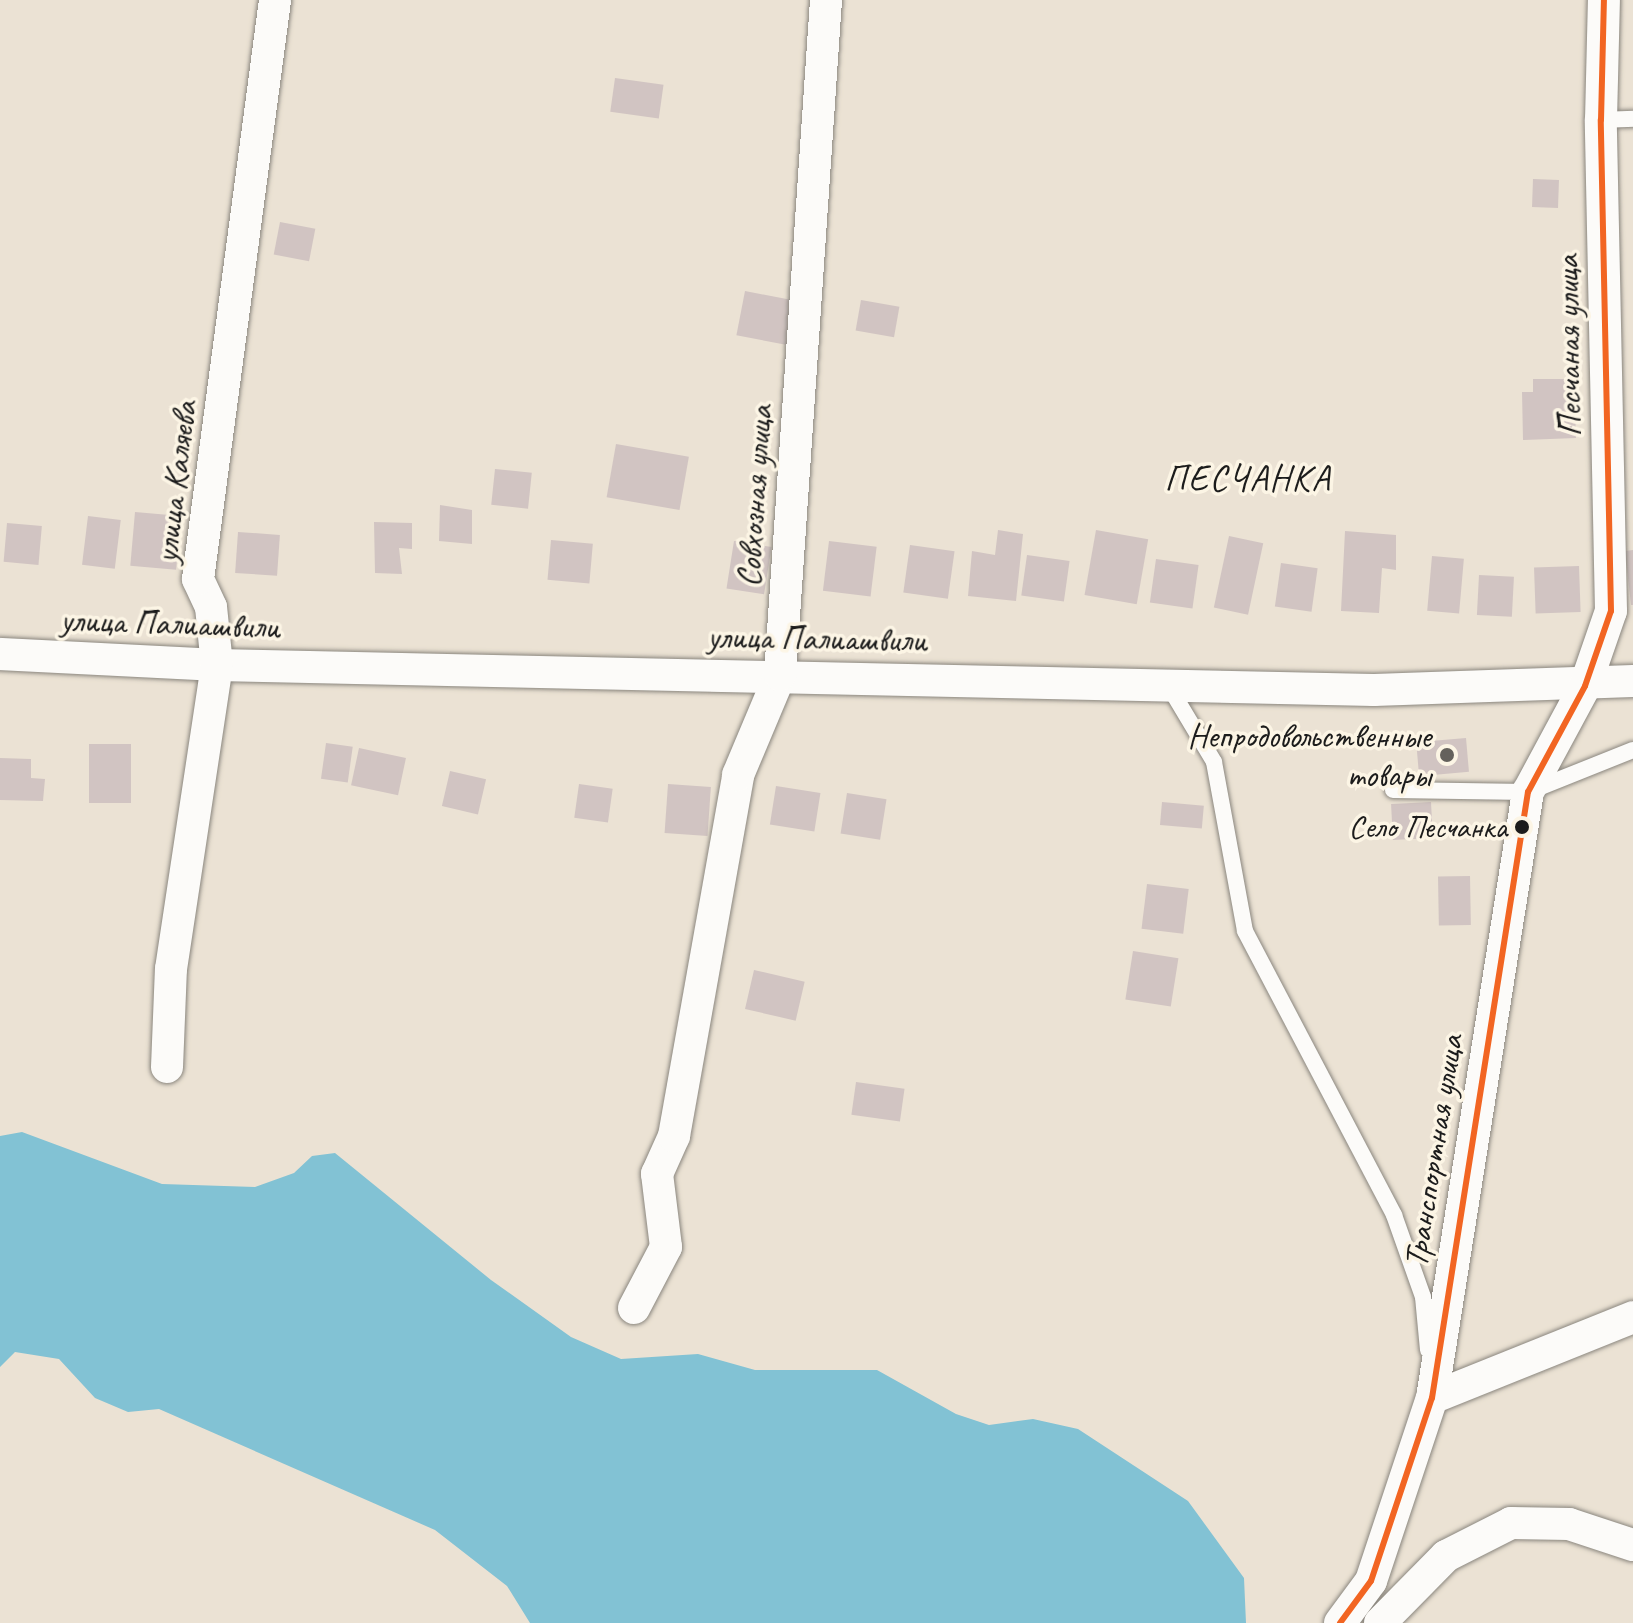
<!DOCTYPE html>
<html>
<head>
<meta charset="utf-8">
<style>
  body { margin:0 }
  #map { position:relative; width:1633px; height:1623px; overflow:hidden; background:#ebe2d4; font-family:Caveat,sans-serif }
  div>[style] { position:absolute }
  [style*='--x'] { left:calc(var(--x)*1px); top:calc(var(--y)*1px); width:calc(var(--w)*1px); rotate:calc(var(--a)*1deg) }
  .water>* { inset:0; background:#82c2d4 }
  .building>* { inset:0; background:#d1c4c2; transform-origin:0 0 }
  .roads { filter:drop-shadow(0 0 2px #8a867e) drop-shadow(0 0 2px #8a867e) }
  .service>* { height:16px; margin:-8px; padding:0 8px; transform-origin:8px; border-radius:8px; background:#fcfbf9 }
  .minor>* { height:32px; margin:-16px; padding:0 16px; transform-origin:16px; border-radius:16px; background:#fcfbf9 }
  .bus-1>* { height:6px; margin:-3px; padding:0 3px; transform-origin:3px; border-radius:3px; background:#f26522 }
  .dots>* { width:22px; height:22px; translate:-50% -50%; box-sizing:border-box; border:4px solid #fcf5e5; border-radius:50% }
  span { translate:-50% -50%; white-space:nowrap; text-align:center; line-height:1.15; -webkit-text-stroke:7px #fcf5e5; paint-order:stroke }
  .bus-label { font-size:32px; color:#1c1c1c }
  .right { translate:-100% -50%; text-align:right }
  .street-label { font-size:34px; color:#1c1c1c }
  .poi-label { font-size:34px; color:#1c1c1c }
  .neighbourhood-label { font-size:36px; color:#1c1c1c; letter-spacing:2px }
</style>
</head>
<body>
<div id="map">
  <div class="water">
    <i style="clip-path:polygon(22px 1132px,162px 1184px,255px 1187px,294px 1173px,312px 1156px,335px 1153px,491px 1280px,571px 1337px,621px 1359px,698px 1354px,755px 1370px,877px 1370px,956px 1414px,989px 1425px,1033px 1419px,1078px 1429px,1188px 1501px,1244px 1578px,1246px 1623px,530px 1623px,507px 1586px,435px 1530px,159px 1409px,128px 1412px,95px 1398px,59px 1359px,15px 1352px,0 1367px,0 1136px)"></i>
  </div>
  <div class="building">
    <i style="left:615px;top:78px;width:49px;height:34px;rotate:8deg"></i>
    <i style="left:1533px;top:179px;width:26px;height:28px;rotate:2deg"></i>
    <i style="left:280px;top:222px;width:36px;height:33px;rotate:11deg"></i>
    <i style="left:745px;top:291px;width:53px;height:45px;rotate:11deg"></i>
    <i style="left:861px;top:300px;width:39px;height:31px;rotate:10deg"></i>
    <i style="clip-path:polygon(1533px 379px,1574px 379px,1576px 438px,1523px 440px,1522px 392px,1533px 392px)"></i>
    <i style="left:616px;top:444px;width:74px;height:54px;rotate:10deg"></i>
    <i style="left:495px;top:469px;width:37px;height:36px;rotate:6deg"></i>
    <i style="clip-path:polygon(440px 505px,472px 510px,472px 544px,439px 541px)"></i>
    <i style="left:135px;top:512px;width:46px;height:54px;rotate:5deg"></i>
    <i style="left:88px;top:516px;width:33px;height:49px;rotate:7deg"></i>
    <i style="clip-path:polygon(374px 522px,412px 523px,412px 549px,399px 548px,402px 574px,375px 573px)"></i>
    <i style="left:7px;top:523px;width:35px;height:39px;rotate:5deg"></i>
    <i style="clip-path:polygon(998px 530px,1023px 534px,1016px 601px,968px 596px,972px 551px,995px 555px)"></i>
    <i style="left:1096px;top:530px;width:53px;height:66px;rotate:10deg"></i>
    <i style="clip-path:polygon(1345px 531px,1396px 535px,1396px 570px,1382px 568px,1379px 613px,1341px 611px)"></i>
    <i style="left:238px;top:532px;width:42px;height:41px;rotate:4deg"></i>
    <i style="left:1229px;top:536px;width:35px;height:73px;rotate:12deg"></i>
    <i style="left:551px;top:540px;width:42px;height:40px;rotate:5deg"></i>
    <i style="left:734px;top:541px;width:38px;height:48px;rotate:9deg"></i>
    <i style="left:829px;top:541px;width:48px;height:50px;rotate:7deg"></i>
    <i style="left:910px;top:545px;width:45px;height:48px;rotate:8deg"></i>
    <i style="clip-path:polygon(1633px 550px,1633px 605px,1631px 605px,1625px 551px)"></i>
    <i style="left:1027px;top:555px;width:43px;height:41px;rotate:8deg"></i>
    <i style="left:1432px;top:556px;width:32px;height:55px;rotate:5deg"></i>
    <i style="left:1156px;top:559px;width:43px;height:44px;rotate:8deg"></i>
    <i style="left:1281px;top:563px;width:37px;height:44px;rotate:8deg"></i>
    <i style="left:1579px;top:566px;width:46px;height:45px;rotate:88deg"></i>
    <i style="left:1479px;top:575px;width:35px;height:40px;rotate:3deg"></i>
    <i style="left:1466px;top:738px;width:34px;height:50px;rotate:85deg"></i>
    <i style="left:326px;top:743px;width:27px;height:36px;rotate:8deg"></i>
    <i style="left:89px;top:744px;width:42px;height:59px"></i>
    <i style="left:359px;top:748px;width:48px;height:38px;rotate:12deg"></i>
    <i style="clip-path:polygon(0 758px,31px 759px,31px 778px,45px 779px,43px 801px,0 800px)"></i>
    <i style="left:450px;top:771px;width:37px;height:36px;rotate:13deg"></i>
    <i style="left:579px;top:784px;width:34px;height:34px;rotate:8deg"></i>
    <i style="left:668px;top:784px;width:43px;height:49px;rotate:4deg"></i>
    <i style="left:776px;top:786px;width:45px;height:39px;rotate:9deg"></i>
    <i style="left:847px;top:793px;width:40px;height:41px;rotate:9deg"></i>
    <i style="left:1162px;top:802px;width:42px;height:23px;rotate:5deg"></i>
    <i style="left:1431px;top:802px;width:36px;height:40px;rotate:87deg"></i>
    <i style="left:1470px;top:876px;width:49px;height:32px;rotate:89deg"></i>
    <i style="left:1147px;top:884px;width:42px;height:45px;rotate:7deg"></i>
    <i style="left:1133px;top:951px;width:46px;height:49px;rotate:9deg"></i>
    <i style="left:754px;top:970px;width:52px;height:40px;rotate:13deg"></i>
    <i style="left:856px;top:1082px;width:49px;height:33px;rotate:8deg"></i>
  </div>
  <div class="roads">
    <div class="service">
      <i style="--x:1601;--y:120;--w:32;--a:-2"></i>
      <i style="--x:1168;--y:685;--w:90;--a:59.1"></i>
      <i style="--x:1214;--y:762;--w:172;--a:79.6"></i>
      <i style="--x:1245;--y:931;--w:321;--a:62.3"></i>
      <i style="--x:1394;--y:1215;--w:87;--a:70.5"></i>
      <i style="--x:1423;--y:1297;--w:53;--a:84.6"></i>
      <i style="--x:1393;--y:790;--w:135;--a:0.8"></i>
      <i style="--x:1528;--y:792;--w:113;--a:-21.8"></i>
    </div>
    <div class="minor">
      <i style="--x:0;--y:654;--w:217;--a:2.9"></i>
      <i style="--x:217;--y:665;--w:1157;--a:1.24"></i>
      <i style="--x:1374;--y:690;--w:259;--a:-2"></i>
      <i style="--x:167;--y:1067;--w:98;--a:-87.7"></i>
      <i style="--x:171;--y:969;--w:307;--a:-81.4"></i>
      <i style="--x:217;--y:665;--w:58;--a:-95.9"></i>
      <i style="--x:211;--y:607;--w:31;--a:-115"></i>
      <i style="--x:198;--y:579;--w:584;--a:-82.42"></i>
      <i style="--x:634;--y:1308;--w:69;--a:-62.3"></i>
      <i style="--x:666;--y:1247;--w:74;--a:-97"></i>
      <i style="--x:657;--y:1174;--w:42;--a:-65.9"></i>
      <i style="--x:674;--y:1136;--w:367;--a:-79.9"></i>
      <i style="--x:738;--y:775;--w:108;--a:-67.2"></i>
      <i style="--x:780;--y:675;--w:677;--a:-86.1"></i>
      <i style="--x:1432;--y:1398;--w:217;--a:-21.9"></i>
      <i style="--x:1340;--y:1623;--w:52;--a:-53.6"></i>
      <i style="--x:1371;--y:1581;--w:193;--a:-71.6"></i>
      <i style="--x:1432;--y:1398;--w:614;--a:-81"></i>
      <i style="--x:1528;--y:792;--w:120;--a:-61.7"></i>
      <i style="--x:1585;--y:686;--w:79;--a:-70.9"></i>
      <i style="--x:1611;--y:611;--w:491;--a:-91.2"></i>
      <i style="--x:1601;--y:120;--w:120;--a:-88.6"></i>
      <i style="--x:1380;--y:1623;--w:94;--a:-45.4"></i>
      <i style="--x:1446;--y:1556;--w:73;--a:-26.9"></i>
      <i style="--x:1511;--y:1523;--w:58;--a:1"></i>
      <i style="--x:1569;--y:1524;--w:67;--a:18.2"></i>
    </div>
  </div>
  <div class="bus-1">
    <i style="--x:1340;--y:1623;--w:52;--a:-53.6"></i>
    <i style="--x:1371;--y:1581;--w:193;--a:-71.6"></i>
    <i style="--x:1432;--y:1398;--w:614;--a:-81"></i>
    <i style="--x:1528;--y:792;--w:120;--a:-61.7"></i>
    <i style="--x:1585;--y:686;--w:79;--a:-70.9"></i>
    <i style="--x:1611;--y:611;--w:491;--a:-91.2"></i>
    <i style="--x:1601;--y:120;--w:120;--a:-88.6"></i>
  </div>
  <div class="dots">
    <i style="left:1447px;top:755px;background:#64615c"></i>
    <i style="left:1522px;top:827px;background:#1c1c1c"></i>
  </div>
  <div class="bus-label">
    <span class="right" style="left:1507px;top:827px">Село Песчанка</span>
  </div>
  <div class="street-label">
    <span style="left:1568px;top:346px;rotate:-91deg">Песчаная улица</span>
    <span style="left:175px;top:482px;rotate:-83deg">улица Каляева</span>
    <span style="left:754px;top:496px;rotate:-86deg">Совхозная улица</span>
    <span style="left:170px;top:623px;rotate:2deg">улица Палиашвили</span>
    <span style="left:817px;top:638px;rotate:1deg">улица Палиашвили</span>
    <span style="left:1433px;top:1151px;rotate:-81deg">Транспортная улица</span>
  </div>
  <div class="poi-label">
    <span class="right" style="left:1431px;top:755px">Непродовольственные<br>товары</span>
  </div>
  <div class="neighbourhood-label">
    <span style="left:1248px;top:479px">ПЕСЧАНКА</span>
  </div>
</div>
</body>
</html>
